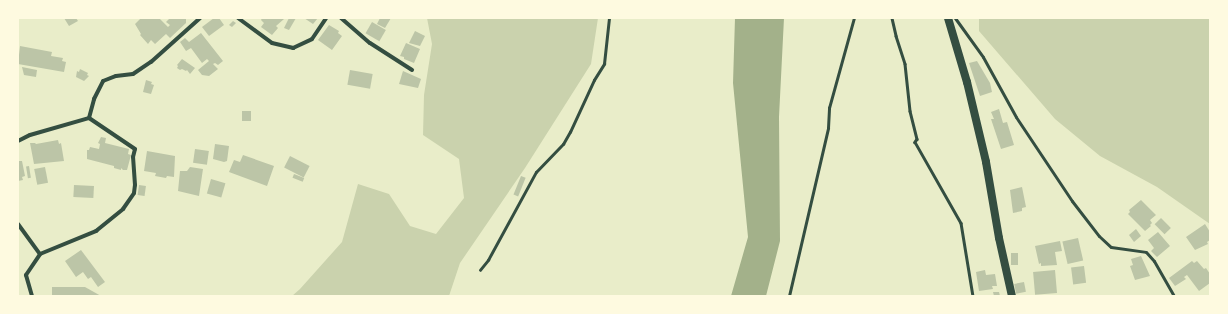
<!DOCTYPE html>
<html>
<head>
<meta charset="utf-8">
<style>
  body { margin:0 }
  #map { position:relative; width:1228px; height:314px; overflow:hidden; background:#e9edc9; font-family:Lato,sans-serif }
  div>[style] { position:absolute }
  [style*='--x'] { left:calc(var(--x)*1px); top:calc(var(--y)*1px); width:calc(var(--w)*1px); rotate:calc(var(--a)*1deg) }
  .green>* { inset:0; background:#cad2ad }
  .water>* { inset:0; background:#a3b18a }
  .building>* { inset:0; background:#bcc5a7; transform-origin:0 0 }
  .path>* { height:2.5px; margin:-1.25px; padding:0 1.25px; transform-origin:1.25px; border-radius:1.25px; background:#344e41 }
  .service>* { height:3px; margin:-1.5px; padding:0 1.5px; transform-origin:1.5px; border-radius:1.5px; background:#344e41 }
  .minor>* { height:4px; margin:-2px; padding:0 2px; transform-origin:2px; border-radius:2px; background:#344e41 }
  .secondary>* { height:8px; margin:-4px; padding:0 4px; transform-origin:4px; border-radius:4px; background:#344e41 }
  span { translate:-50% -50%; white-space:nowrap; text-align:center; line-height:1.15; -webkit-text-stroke:3px #fefae0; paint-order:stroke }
  .frame { position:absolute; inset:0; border:19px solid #fefae0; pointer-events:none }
</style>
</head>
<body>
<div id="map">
  <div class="green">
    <i style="clip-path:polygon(427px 18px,598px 18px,591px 64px,525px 168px,460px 263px,449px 296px,292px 296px,300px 289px,342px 242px,358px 184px,389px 194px,410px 226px,436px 234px,464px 198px,459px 159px,423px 135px,424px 95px,432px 44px)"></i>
    <i style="clip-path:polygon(979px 18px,1210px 18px,1210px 224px,1157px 187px,1100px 156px,1055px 119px,979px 31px)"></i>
  </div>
  <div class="water">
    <i style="clip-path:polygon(735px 18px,784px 18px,779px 117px,780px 241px,766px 296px,731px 296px,748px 237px,733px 83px)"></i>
  </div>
  <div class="building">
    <i style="clip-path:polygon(64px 18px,76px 18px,78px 21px,69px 26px)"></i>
    <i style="clip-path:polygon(141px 18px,159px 18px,168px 27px,170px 25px,166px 22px,170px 18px,186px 18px,186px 23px,170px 38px,166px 34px,155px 44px,151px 40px,148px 44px,140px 35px,141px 34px,135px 24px)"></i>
    <i style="clip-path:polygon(214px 18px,219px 18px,224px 25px,209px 36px,202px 27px)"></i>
    <i style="clip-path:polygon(262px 18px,282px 18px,284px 19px,276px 26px,278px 28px,272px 35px,261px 27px,264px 23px,261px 20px)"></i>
    <i style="clip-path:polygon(289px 18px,296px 18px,289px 30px,284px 28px)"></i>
    <i style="clip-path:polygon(304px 18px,318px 18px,313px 24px)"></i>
    <i style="clip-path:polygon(380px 18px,391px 18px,385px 28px,377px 24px)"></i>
    <i style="clip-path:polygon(233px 21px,236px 23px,232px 27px,229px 25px)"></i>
    <i style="left:372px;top:22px;width:16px;height:13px;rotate:30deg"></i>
    <i style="clip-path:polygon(329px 25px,339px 31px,338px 33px,342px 36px,332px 50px,318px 40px)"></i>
    <i style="clip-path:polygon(415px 31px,425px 36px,420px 46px,409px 43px)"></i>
    <i style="clip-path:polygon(201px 33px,223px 61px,218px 65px,215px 63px,213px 64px,218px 69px,209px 76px,202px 75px,198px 70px,209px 61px,207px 59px,202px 63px,191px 48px,186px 51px,180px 42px,185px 38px,189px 42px)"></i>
    <i style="clip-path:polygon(406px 43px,420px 49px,414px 63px,404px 59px,404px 56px,404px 57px,400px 56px)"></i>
    <i style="clip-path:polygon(20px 46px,52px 52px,51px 56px,63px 58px,62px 61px,66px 62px,64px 72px,18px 64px)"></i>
    <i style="clip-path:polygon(182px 59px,195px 68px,190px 74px,187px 70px,186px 71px,182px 69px,180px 70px,177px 68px,178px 66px,177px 65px)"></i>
    <i style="clip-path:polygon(977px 61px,990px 83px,992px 92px,980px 96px,969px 63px)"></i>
    <i style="clip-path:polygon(22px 67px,37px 70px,36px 77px,24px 75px)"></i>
    <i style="clip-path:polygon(80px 69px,88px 73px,87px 75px,89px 76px,84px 81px,76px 77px,77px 71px,79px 72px)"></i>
    <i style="left:350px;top:70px;width:23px;height:15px;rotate:10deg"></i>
    <i style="clip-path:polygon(403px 71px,421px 79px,418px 88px,399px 84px)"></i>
    <i style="clip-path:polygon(146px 80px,152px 82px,151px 84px,154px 85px,151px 94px,143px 92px)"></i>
    <i style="clip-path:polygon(999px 109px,1003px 123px,1007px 122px,1014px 145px,1001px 149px,991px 119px,994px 119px,991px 112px)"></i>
    <i style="left:242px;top:111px;width:9px;height:10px"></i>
    <i style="clip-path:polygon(101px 137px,106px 138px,105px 143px,129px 149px,128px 154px,131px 155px,127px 170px,123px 170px,121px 168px,121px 170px,114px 168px,114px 166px,87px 159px,87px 150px,89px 150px,90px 147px,99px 149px,100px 144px,98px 143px)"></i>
    <i style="clip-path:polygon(58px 140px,59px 144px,61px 143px,64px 161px,34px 164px,30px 143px,35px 143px,36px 144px)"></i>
    <i style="clip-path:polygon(215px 144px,229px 146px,227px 161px,224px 162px,213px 159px)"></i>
    <i style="left:195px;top:149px;width:14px;height:14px;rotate:8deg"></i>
    <i style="clip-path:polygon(147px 151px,175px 156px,174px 177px,167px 176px,166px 178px,155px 176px,156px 173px,144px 171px)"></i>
    <i style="clip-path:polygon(243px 155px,274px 166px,267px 186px,229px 172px,234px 160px,240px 162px)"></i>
    <i style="left:290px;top:156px;width:22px;height:13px;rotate:27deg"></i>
    <i style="clip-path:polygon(18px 161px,22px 161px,25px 176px,22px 177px,23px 180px,18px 181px)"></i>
    <i style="left:29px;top:166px;width:12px;height:3px;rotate:81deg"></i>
    <i style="left:45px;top:167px;width:16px;height:11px;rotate:79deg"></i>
    <i style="clip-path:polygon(190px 167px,203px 169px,199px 196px,178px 191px,180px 171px,187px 171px)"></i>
    <i style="left:294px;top:174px;width:11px;height:4px;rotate:22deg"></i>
    <i style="left:521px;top:176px;width:5px;height:20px;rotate:22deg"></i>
    <i style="left:211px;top:179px;width:15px;height:15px;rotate:16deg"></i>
    <i style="left:74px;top:185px;width:20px;height:12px;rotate:3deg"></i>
    <i style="left:139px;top:185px;width:7px;height:10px;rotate:8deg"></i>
    <i style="clip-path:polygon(1022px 187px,1026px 207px,1022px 208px,1022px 211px,1013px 213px,1010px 190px)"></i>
    <i style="clip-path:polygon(1141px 200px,1156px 215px,1150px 220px,1152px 223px,1150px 225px,1151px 226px,1145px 231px,1128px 214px,1130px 212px,1129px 210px)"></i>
    <i style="left:1161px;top:218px;width:14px;height:9px;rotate:45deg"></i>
    <i style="clip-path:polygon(1205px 224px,1210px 232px,1210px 240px,1207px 242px,1208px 244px,1195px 250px,1186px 237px)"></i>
    <i style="clip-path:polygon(1136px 229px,1141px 236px,1134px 242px,1129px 235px)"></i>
    <i style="clip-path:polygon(1158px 232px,1170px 246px,1157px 257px,1151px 251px,1154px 248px,1148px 240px)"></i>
    <i style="left:1078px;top:238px;width:23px;height:16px;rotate:77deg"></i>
    <i style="clip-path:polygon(1060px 241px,1062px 251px,1055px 252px,1057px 265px,1041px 266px,1041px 263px,1039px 264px,1035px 246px)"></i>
    <i style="clip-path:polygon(81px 250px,105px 282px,98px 287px,91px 277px,88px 279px,83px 272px,76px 277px,65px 261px)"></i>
    <i style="left:1011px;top:253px;width:7px;height:12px"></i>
    <i style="clip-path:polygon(1141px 256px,1150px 276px,1135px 280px,1130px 266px,1133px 265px,1131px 259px)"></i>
    <i style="clip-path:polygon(1192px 261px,1194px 263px,1197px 261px,1204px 269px,1206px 268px,1210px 274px,1210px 283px,1199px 291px,1187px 275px,1184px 277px,1186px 279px,1175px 286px,1169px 278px)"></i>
    <i style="left:1084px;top:266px;width:17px;height:13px;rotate:83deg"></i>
    <i style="clip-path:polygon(985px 270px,986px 275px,995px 274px,997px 286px,992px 286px,993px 289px,979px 291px,976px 272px)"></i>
    <i style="left:1055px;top:270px;width:23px;height:22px;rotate:85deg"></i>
    <i style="left:1024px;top:282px;width:10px;height:10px;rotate:79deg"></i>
    <i style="clip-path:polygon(52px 287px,85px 287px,101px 296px,52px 296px)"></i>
    <i style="clip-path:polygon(993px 292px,999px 292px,1000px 296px,994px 296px)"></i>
  </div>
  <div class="path">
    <i style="--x:892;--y:18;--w:18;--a:77"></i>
    <i style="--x:896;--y:36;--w:29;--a:72"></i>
    <i style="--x:905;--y:64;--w:47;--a:83.9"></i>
    <i style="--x:910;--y:111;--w:29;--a:76"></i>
    <i style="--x:917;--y:139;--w:4;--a:124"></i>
    <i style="--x:915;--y:142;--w:93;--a:60.4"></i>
    <i style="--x:961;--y:223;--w:74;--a:80.7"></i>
    <i style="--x:480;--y:270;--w:13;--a:-51"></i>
    <i style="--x:488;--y:260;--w:100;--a:-61.4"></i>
    <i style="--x:536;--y:172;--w:39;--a:-46"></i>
    <i style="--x:563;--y:144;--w:14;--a:-60"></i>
    <i style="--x:570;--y:132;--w:57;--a:-65.2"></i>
    <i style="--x:594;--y:80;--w:19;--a:-58"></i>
    <i style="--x:604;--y:64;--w:46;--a:-83.8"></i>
    <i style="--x:789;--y:296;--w:172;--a:-76.9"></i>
    <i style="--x:828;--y:128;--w:20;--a:-87"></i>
    <i style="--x:829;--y:108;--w:93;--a:-74.5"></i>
  </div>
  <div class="service">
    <i style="--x:955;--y:18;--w:48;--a:54.3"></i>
    <i style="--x:983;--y:57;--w:68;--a:61.2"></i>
    <i style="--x:1016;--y:117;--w:101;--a:56.3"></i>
    <i style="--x:1072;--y:201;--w:44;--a:52.4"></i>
    <i style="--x:1099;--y:236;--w:16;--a:43"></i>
    <i style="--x:1111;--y:247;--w:35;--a:8"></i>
    <i style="--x:1146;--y:252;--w:12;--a:48"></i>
    <i style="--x:1154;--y:261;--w:40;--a:60.3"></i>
  </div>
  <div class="minor">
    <i style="--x:238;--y:18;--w:42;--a:36.3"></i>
    <i style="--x:272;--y:43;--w:22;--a:13"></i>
    <i style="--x:293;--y:48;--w:21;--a:-25"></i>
    <i style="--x:312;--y:39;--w:25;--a:-56"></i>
    <i style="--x:341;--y:18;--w:38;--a:41"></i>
    <i style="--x:370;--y:43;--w:50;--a:32.7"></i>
    <i style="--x:89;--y:118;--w:20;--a:-75"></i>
    <i style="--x:94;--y:99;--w:20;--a:-63"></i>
    <i style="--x:103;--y:81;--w:14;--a:-21"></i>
    <i style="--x:116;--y:76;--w:17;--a:-7"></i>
    <i style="--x:133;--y:74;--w:22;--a:-34"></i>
    <i style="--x:151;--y:62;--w:66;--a:-41.9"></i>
    <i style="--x:18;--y:141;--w:13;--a:-27"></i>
    <i style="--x:30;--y:135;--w:61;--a:-16.1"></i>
    <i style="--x:18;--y:224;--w:37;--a:54"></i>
    <i style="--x:32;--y:296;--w:22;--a:-106"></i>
    <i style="--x:26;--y:275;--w:25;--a:-56"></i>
    <i style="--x:40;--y:254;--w:61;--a:-22.3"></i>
    <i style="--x:96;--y:231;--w:35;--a:-39"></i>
    <i style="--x:123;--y:209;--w:19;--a:-55"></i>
    <i style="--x:134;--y:193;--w:8;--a:-83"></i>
    <i style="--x:135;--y:185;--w:28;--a:-94"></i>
    <i style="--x:133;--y:157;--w:8;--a:-76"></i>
    <i style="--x:135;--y:149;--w:55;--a:-146"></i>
  </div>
  <div class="secondary">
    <i style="--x:948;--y:18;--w:67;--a:73.5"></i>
    <i style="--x:967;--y:82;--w:82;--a:76.6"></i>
    <i style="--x:986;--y:162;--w:77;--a:80.3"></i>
    <i style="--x:999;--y:238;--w:59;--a:77.4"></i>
  </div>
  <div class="frame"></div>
</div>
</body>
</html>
